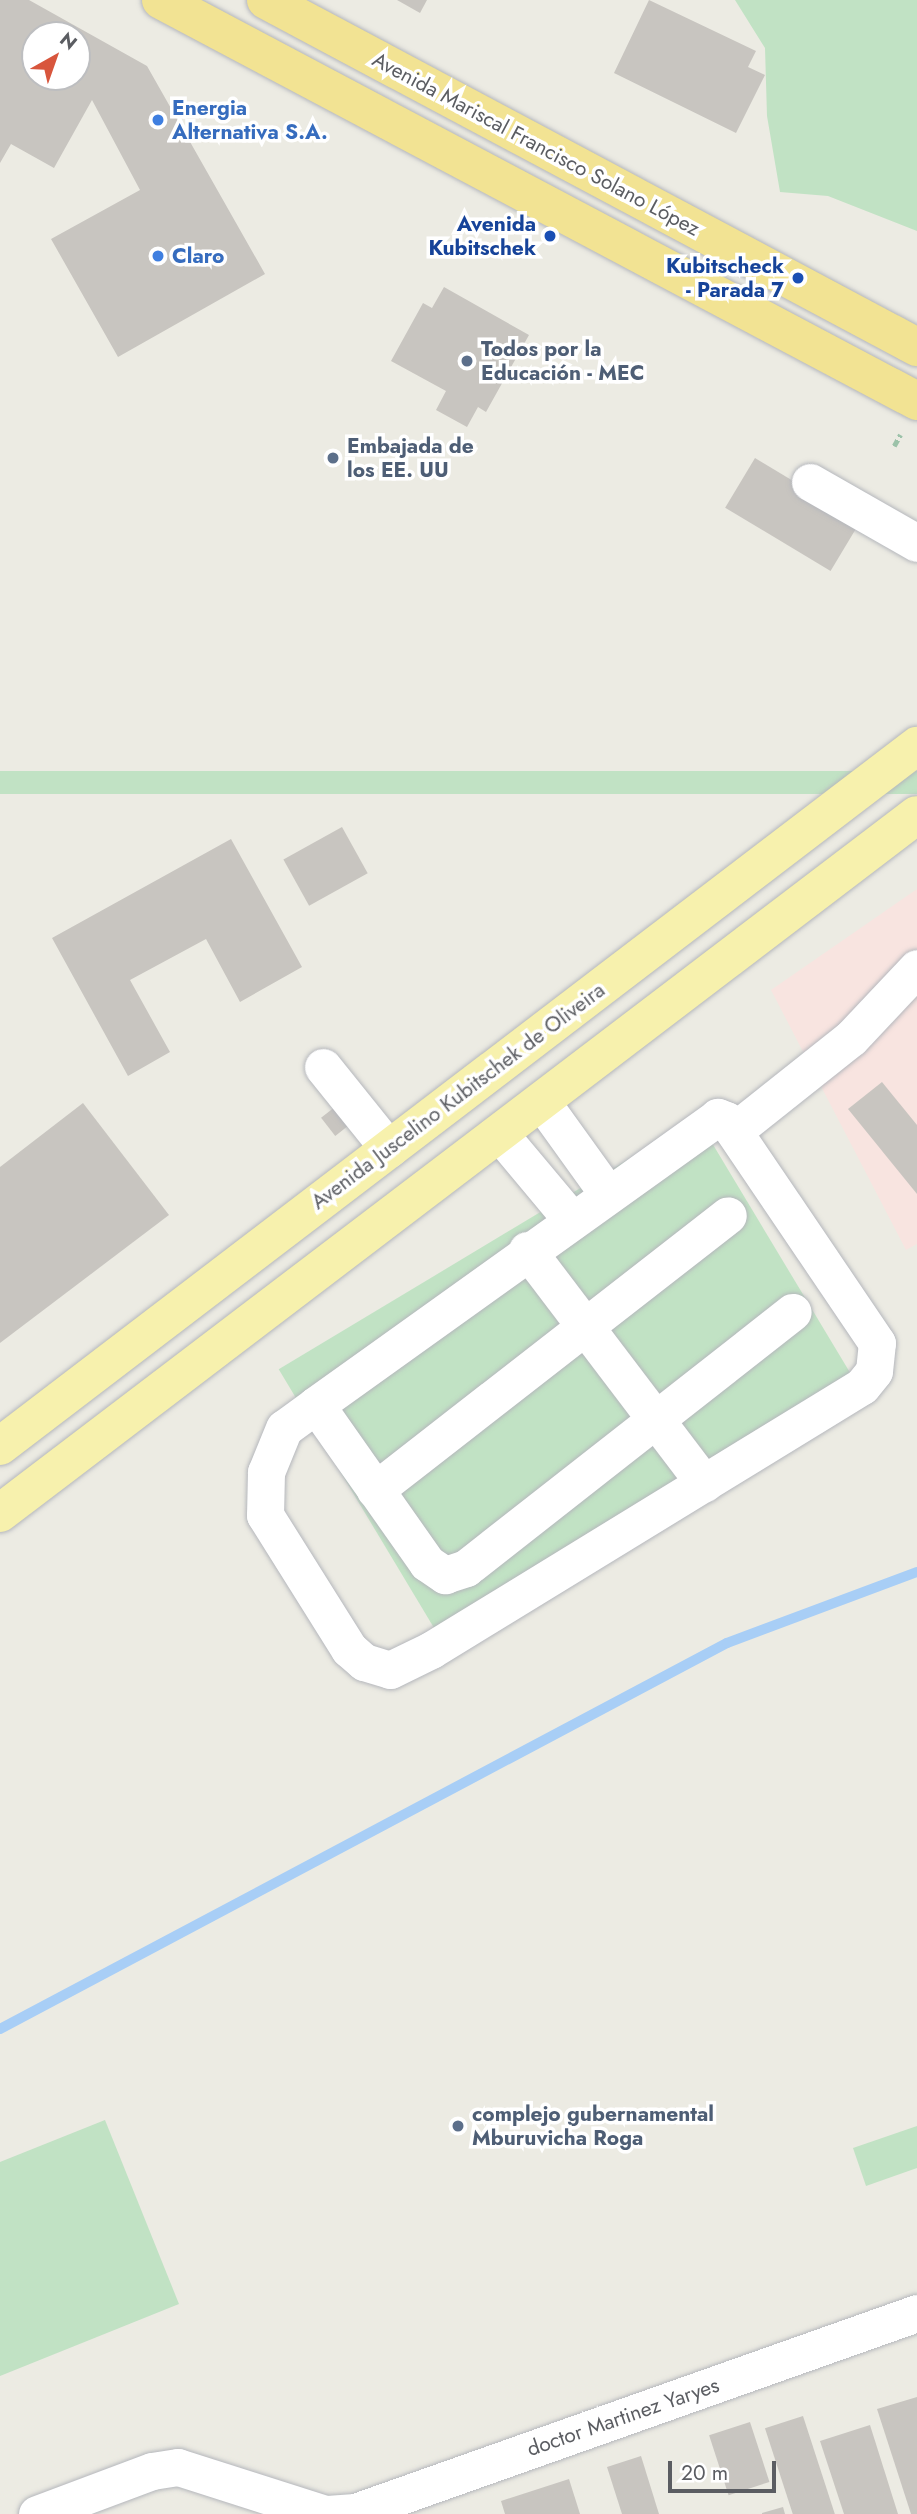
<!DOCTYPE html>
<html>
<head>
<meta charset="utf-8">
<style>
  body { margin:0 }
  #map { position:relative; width:917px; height:2514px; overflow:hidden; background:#ecebe3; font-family:Jost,sans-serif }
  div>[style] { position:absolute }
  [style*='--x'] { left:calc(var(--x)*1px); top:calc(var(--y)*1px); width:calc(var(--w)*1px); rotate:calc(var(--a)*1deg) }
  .medical>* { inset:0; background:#f8e4e0 }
  .green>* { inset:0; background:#c1e2c4; transform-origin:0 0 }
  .stream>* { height:10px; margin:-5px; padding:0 5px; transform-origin:5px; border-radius:5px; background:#a8cef6 }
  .building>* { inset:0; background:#c8c5c0; transform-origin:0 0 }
  .path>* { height:4.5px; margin-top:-2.25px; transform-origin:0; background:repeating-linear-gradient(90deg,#9cc2a9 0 7px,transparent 0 10.5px) }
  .roads { filter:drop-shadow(0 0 2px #b5b7bc) drop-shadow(0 0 2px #b5b7bc) }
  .minor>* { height:37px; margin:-18.5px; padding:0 18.5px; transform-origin:18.5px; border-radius:18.5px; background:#fff }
  .major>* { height:38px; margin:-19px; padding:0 19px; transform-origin:19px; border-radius:19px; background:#f7f1ad }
  .highway>* { height:38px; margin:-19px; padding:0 19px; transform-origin:19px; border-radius:19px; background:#f2e393 }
  .dots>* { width:19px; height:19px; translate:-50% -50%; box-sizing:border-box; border:4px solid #fff; border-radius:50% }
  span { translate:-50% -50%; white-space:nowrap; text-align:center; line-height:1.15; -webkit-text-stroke:7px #fff; paint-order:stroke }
  .shop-label { font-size:21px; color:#366cbe; font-weight:700 }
  .left { translate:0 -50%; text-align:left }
  .street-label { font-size:21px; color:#5b5d62 }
  .transit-label { font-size:21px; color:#164399; font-weight:700 }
  .right { translate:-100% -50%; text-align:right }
  .service-label { font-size:21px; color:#4e5e75; font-weight:700 }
  .north { position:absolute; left:21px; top:21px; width:70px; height:70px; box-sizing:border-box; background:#fff; border:2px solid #bdbec0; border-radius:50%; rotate:40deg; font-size:19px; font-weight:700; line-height:28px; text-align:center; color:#5b5d62 }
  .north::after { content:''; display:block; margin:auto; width:24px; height:32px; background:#d8563d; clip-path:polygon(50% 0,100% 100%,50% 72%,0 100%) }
  .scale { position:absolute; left:668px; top:2461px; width:108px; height:32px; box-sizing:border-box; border:4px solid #5b5d62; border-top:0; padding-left:9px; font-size:21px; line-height:24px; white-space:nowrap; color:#5b5d62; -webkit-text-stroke:5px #fff; paint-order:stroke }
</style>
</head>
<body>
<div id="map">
  <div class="medical">
    <i style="clip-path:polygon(917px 889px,917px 1244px,906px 1250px,771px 990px)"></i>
  </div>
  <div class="green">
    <i style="clip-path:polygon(735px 0,917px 0,917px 231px,828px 196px,780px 192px,767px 116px,765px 48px)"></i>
    <i style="left:917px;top:771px;width:23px;height:1152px;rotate:90deg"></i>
    <i style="left:697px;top:1118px;width:304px;height:488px;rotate:59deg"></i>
    <i style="clip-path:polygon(105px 2120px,179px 2304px,0 2376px,0 2162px)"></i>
    <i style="clip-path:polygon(917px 2126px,917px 2168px,866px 2186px,853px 2148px)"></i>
  </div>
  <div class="stream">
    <i style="--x:0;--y:2029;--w:823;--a:-27.97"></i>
    <i style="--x:727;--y:1643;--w:203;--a:-20.5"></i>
  </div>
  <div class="building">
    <i style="clip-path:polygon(evenodd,0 0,29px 0,147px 66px,265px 274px,118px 357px,51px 239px,140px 190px,92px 100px,54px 168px,11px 144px,0 163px,0 0,35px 35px,77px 35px,77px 77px,35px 77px,35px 35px)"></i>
    <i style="clip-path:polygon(397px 0,427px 0,420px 13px)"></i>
    <i style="clip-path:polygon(649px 0,756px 51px,748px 67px,765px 75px,736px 133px,614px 73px)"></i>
    <i style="clip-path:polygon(444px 287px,529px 335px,486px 412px,478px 407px,467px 427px,436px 410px,446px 391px,391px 361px,423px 303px,432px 308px)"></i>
    <i style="left:755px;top:458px;width:123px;height:58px;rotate:31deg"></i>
    <i style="left:342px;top:827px;width:53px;height:67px;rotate:61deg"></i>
    <i style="clip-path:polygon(231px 839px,302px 967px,240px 1002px,206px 939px,130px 980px,170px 1052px,128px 1076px,52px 938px)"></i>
    <i style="clip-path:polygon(882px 1082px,917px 1125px,917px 1194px,848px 1109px)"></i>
    <i style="clip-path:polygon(83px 1103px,169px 1215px,0 1343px,0 1167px)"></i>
    <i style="left:340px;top:1103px;width:23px;height:24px;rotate:52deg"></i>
    <i style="clip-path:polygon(917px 2397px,917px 2514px,911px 2514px,877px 2409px)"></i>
    <i style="left:803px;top:2416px;width:103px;height:40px;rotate:72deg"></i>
    <i style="left:750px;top:2422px;width:63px;height:43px;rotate:72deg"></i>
    <i style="clip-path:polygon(870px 2425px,898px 2514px,844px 2514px,820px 2441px)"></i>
    <i style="clip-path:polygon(641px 2456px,659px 2514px,622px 2514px,607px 2467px)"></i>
    <i style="clip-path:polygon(569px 2479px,580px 2514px,505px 2514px,501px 2501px)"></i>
    <i style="clip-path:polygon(783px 2507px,785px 2514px,762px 2514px,762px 2513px)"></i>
  </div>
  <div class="path">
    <i style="--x:894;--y:446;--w:13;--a:-61"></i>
  </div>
  <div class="roads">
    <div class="minor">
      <i style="--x:810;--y:482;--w:123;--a:29.7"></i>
      <i style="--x:323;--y:1067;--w:105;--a:51.2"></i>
      <i style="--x:541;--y:1101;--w:113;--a:54.3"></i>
      <i style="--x:734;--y:1131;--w:149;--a:-38.5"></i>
      <i style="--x:851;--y:1038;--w:96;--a:-46.7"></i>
      <i style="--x:499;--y:1133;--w:112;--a:50.1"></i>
      <i style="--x:527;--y:1250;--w:293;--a:52.8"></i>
      <i style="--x:316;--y:1405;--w:39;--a:144"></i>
      <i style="--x:284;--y:1428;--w:48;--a:112.2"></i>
      <i style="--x:266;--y:1472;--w:43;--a:91.3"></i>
      <i style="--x:265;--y:1515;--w:158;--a:57.9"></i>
      <i style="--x:349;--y:1649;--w:20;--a:41"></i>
      <i style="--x:364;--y:1662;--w:27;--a:17"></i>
      <i style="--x:390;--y:1670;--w:46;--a:-26"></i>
      <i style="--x:431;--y:1650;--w:505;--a:-31.49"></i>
      <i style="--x:862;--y:1386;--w:19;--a:-51"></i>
      <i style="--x:874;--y:1371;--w:28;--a:-84"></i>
      <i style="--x:877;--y:1343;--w:269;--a:-124.1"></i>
      <i style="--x:726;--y:1120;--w:9;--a:-159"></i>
      <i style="--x:718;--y:1117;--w:495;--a:144.4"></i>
      <i style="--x:316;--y:1405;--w:193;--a:54.9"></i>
      <i style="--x:427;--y:1563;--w:22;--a:34"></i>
      <i style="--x:445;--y:1575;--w:22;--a:-18"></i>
      <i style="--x:466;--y:1568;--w:415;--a:-38.1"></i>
      <i style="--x:375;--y:1490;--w:447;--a:-37.9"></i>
      <i style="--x:37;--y:2514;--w:123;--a:-20.5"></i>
      <i style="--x:152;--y:2471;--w:26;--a:-9"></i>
      <i style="--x:178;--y:2467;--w:154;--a:17.7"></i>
      <i style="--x:327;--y:2514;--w:28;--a:-4"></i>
      <i style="--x:355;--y:2512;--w:596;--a:-19.5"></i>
    </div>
    <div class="major">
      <i style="--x:0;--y:1446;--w:1154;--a:-37.36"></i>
      <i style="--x:0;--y:1513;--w:1152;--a:-37.28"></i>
    </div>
    <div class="highway">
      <i style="--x:161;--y:0;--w:856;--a:27.94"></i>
      <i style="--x:266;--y:0;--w:738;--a:28.06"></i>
    </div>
  </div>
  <div class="dots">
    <i style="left:158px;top:120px;background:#3f7fe0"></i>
    <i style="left:550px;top:236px;background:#1a4fb4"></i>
    <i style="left:158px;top:256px;background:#3f7fe0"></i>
    <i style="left:798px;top:278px;background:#1a4fb4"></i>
    <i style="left:467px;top:361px;background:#5c6f8a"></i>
    <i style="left:333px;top:458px;background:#5c6f8a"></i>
    <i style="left:458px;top:2126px;background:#5c6f8a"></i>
  </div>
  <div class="shop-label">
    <span class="left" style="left:172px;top:120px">Energia<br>Alternativa S.A.</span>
    <span class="left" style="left:172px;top:256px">Claro</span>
  </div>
  <div class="street-label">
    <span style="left:536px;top:144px;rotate:28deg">Avenida Mariscal Francisco Solano López</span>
    <span style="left:458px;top:1096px;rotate:-37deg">Avenida Juscelino Kubitschek de Oliveira</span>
    <span style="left:623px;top:2417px;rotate:-19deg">doctor Martinez Yaryes</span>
  </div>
  <div class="transit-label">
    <span class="right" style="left:536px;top:236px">Avenida<br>Kubitschek</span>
    <span class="right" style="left:784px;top:278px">Kubitscheck<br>- Parada 7</span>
  </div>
  <div class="service-label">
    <span class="left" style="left:481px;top:361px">Todos por la<br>Educación - MEC</span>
    <span class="left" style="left:347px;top:458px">Embajada de<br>los EE. UU</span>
    <span class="left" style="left:472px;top:2126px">complejo gubernamental<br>Mburuvicha Roga</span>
  </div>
  <div class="north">N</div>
  <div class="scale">20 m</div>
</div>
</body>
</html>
